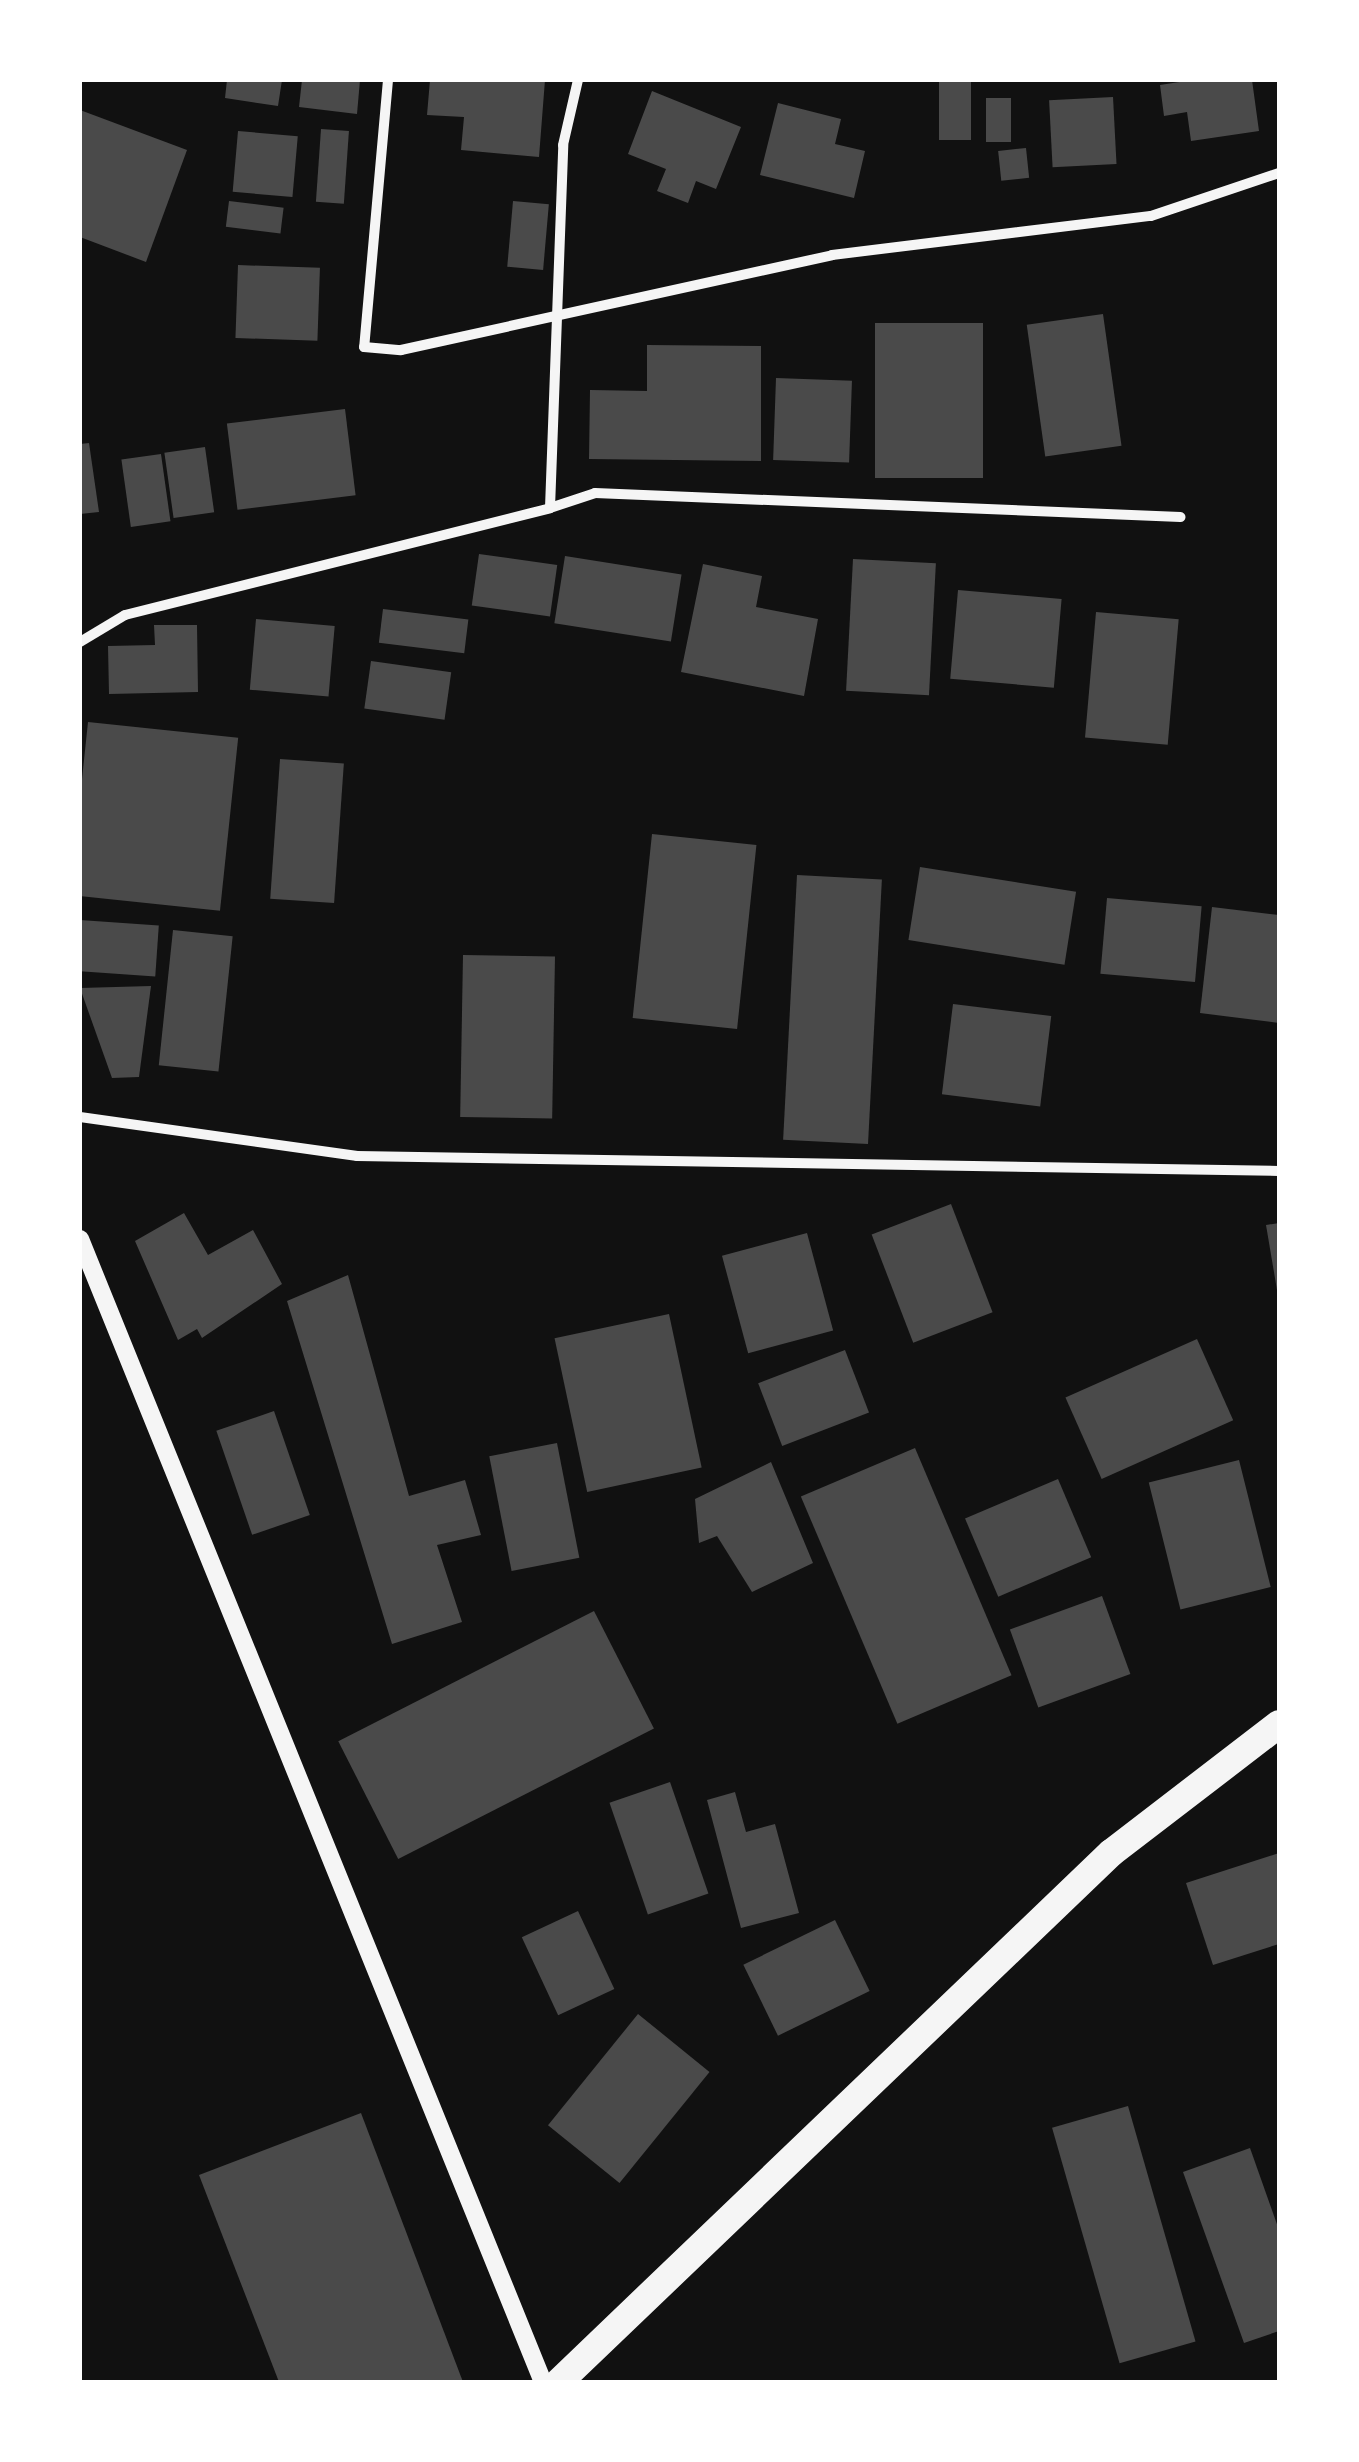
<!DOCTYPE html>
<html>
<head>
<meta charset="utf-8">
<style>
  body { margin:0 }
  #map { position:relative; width:1359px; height:2462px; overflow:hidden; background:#111; font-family:Bitter,serif }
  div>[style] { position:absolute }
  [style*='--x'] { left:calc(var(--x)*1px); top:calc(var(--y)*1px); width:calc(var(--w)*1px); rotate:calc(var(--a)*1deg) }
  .building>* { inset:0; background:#4a4a4a; transform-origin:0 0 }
  .minor>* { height:10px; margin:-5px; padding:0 5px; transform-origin:5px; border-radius:5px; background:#f5f5f5 }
  .tertiary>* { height:18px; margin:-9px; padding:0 9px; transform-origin:9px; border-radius:9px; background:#f5f5f5 }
  .trunk>* { height:28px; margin:-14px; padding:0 14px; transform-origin:14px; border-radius:14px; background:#f5f5f5 }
  span { translate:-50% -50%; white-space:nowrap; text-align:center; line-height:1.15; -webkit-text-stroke:10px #fff; paint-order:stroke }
  .frame { position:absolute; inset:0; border:82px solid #fff; pointer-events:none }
</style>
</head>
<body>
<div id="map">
  <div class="building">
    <i style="clip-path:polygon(227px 80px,282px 80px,278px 106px,225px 98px)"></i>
    <i style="clip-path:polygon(302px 80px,360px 80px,357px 114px,299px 107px)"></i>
    <i style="clip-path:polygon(430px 80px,545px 80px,539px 157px,461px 150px,464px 117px,427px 115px)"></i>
    <i style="left:939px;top:80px;width:32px;height:60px"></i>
    <i style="clip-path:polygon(1192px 80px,1252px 80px,1259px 131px,1191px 141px,1187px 112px,1164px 116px,1160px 85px)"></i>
    <i style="clip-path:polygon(652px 91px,741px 127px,716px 189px,696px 181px,688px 203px,657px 191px,666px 169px,628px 154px)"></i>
    <i style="left:1113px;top:97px;width:67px;height:64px;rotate:87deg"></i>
    <i style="left:986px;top:98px;width:25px;height:44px"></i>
    <i style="clip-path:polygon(778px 103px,841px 119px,835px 144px,865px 151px,854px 198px,760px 175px)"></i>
    <i style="clip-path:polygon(80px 110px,187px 150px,146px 262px,80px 237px)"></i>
    <i style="left:321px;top:129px;width:28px;height:73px;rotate:4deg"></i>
    <i style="left:238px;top:131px;width:60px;height:61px;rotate:5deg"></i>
    <i style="left:1026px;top:148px;width:30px;height:28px;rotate:84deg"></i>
    <i style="left:229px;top:201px;width:55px;height:26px;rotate:7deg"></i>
    <i style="left:513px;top:201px;width:36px;height:66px;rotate:5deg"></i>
    <i style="left:238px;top:265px;width:82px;height:73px;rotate:2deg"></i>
    <i style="left:1103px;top:314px;width:133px;height:77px;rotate:82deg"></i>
    <i style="left:875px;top:323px;width:108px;height:155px"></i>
    <i style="clip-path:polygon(647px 345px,761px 346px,761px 461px,589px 459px,590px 390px,647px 391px)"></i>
    <i style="left:776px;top:378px;width:76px;height:82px;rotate:2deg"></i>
    <i style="left:345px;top:409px;width:87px;height:119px;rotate:83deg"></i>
    <i style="clip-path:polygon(89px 443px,99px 512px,80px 514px,80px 444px)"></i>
    <i style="left:205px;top:447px;width:66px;height:41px;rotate:82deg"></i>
    <i style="left:161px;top:454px;width:68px;height:40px;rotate:82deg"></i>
    <i style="left:479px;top:554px;width:79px;height:52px;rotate:8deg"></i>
    <i style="left:565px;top:556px;width:118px;height:68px;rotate:9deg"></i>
    <i style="left:853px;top:559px;width:83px;height:132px;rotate:3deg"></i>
    <i style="clip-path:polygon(703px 564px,762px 576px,756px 607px,818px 619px,804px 696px,681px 672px)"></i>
    <i style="left:958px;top:590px;width:104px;height:89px;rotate:5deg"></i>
    <i style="left:383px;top:609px;width:86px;height:34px;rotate:7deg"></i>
    <i style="left:1096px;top:612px;width:83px;height:126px;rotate:5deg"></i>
    <i style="left:256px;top:619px;width:79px;height:71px;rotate:5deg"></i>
    <i style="clip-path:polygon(154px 625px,197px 625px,198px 692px,109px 694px,108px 646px,155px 645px)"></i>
    <i style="left:371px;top:661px;width:81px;height:48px;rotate:8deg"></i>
    <i style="left:88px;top:722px;width:151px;height:174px;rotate:6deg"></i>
    <i style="left:280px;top:759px;width:64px;height:140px;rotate:4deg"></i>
    <i style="left:652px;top:834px;width:105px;height:185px;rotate:6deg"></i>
    <i style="left:920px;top:867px;width:158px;height:74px;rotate:9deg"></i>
    <i style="left:797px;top:875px;width:85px;height:265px;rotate:3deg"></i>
    <i style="left:1107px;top:898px;width:95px;height:76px;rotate:5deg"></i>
    <i style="clip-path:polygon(1212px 907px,1279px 915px,1279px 1023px,1200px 1013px)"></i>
    <i style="left:80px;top:920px;width:79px;height:51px;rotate:4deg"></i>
    <i style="left:173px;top:930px;width:60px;height:136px;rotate:6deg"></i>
    <i style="left:463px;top:955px;width:92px;height:162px;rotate:1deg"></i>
    <i style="clip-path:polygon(151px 986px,139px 1077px,112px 1078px,80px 988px)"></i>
    <i style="left:953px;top:1004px;width:99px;height:91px;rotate:7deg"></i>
    <i style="left:951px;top:1204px;width:116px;height:85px;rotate:69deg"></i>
    <i style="clip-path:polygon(184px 1213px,208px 1255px,253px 1230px,282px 1284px,202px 1338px,197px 1329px,178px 1340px,135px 1241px)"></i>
    <i style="clip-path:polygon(1279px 1223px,1279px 1290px,1277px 1290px,1266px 1225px)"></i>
    <i style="left:807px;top:1233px;width:101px;height:88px;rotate:75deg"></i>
    <i style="clip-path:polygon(348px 1275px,409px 1496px,465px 1480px,481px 1535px,437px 1545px,462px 1622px,392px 1644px,287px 1301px)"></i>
    <i style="left:669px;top:1314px;width:157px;height:117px;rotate:78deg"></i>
    <i style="left:1197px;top:1339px;width:89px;height:144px;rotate:66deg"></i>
    <i style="left:845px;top:1350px;width:67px;height:93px;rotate:69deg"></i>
    <i style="left:274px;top:1411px;width:110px;height:61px;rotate:71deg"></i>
    <i style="left:557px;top:1443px;width:117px;height:69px;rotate:79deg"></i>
    <i style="left:915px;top:1448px;width:247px;height:124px;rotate:67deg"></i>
    <i style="left:1239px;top:1460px;width:131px;height:93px;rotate:76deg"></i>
    <i style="clip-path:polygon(771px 1462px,813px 1563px,752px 1592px,717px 1536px,699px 1543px,695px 1499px)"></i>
    <i style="left:1058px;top:1479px;width:85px;height:101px;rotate:67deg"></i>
    <i style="left:1102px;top:1596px;width:83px;height:98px;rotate:70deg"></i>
    <i style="left:594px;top:1611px;width:132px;height:287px;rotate:63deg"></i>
    <i style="left:670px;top:1782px;width:118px;height:64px;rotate:71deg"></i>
    <i style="clip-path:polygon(735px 1792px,746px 1832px,775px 1824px,799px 1913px,741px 1928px,707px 1800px)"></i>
    <i style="clip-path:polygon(1279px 1853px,1279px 1944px,1213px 1965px,1186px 1883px)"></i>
    <i style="left:578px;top:1911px;width:86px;height:62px;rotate:65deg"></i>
    <i style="left:835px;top:1920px;width:79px;height:102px;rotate:64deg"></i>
    <i style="left:638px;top:2014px;width:92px;height:143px;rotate:39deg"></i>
    <i style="left:1128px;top:2106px;width:245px;height:79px;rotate:74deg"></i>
    <i style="clip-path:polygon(361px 2113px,463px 2382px,279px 2382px,199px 2175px)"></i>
    <i style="clip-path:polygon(1250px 2148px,1279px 2230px,1279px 2331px,1244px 2343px,1183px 2172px)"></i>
  </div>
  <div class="minor">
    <i style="--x:388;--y:80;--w:268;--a:95.1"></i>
    <i style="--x:364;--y:347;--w:37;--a:5"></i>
    <i style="--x:401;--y:350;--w:441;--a:-12.4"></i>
    <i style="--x:832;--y:255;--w:321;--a:-7"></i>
    <i style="--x:1151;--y:216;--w:135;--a:-18.6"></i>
    <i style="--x:550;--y:508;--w:47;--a:-18.4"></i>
    <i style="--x:595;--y:493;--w:586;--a:2.35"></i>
    <i style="--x:80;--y:642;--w:52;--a:-31"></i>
    <i style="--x:125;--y:615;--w:438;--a:-14.1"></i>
    <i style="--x:550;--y:508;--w:363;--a:-87.9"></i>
    <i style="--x:563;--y:145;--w:67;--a:-77"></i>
    <i style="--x:80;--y:1117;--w:280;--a:8"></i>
    <i style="--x:357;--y:1156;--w:922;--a:0.93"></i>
  </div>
  <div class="tertiary">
    <i style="--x:80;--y:1239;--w:1233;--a:67.95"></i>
  </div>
  <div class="trunk">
    <i style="--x:559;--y:2382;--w:765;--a:-43.78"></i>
    <i style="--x:1111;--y:1853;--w:212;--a:-37.5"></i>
  </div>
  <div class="frame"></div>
</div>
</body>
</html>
